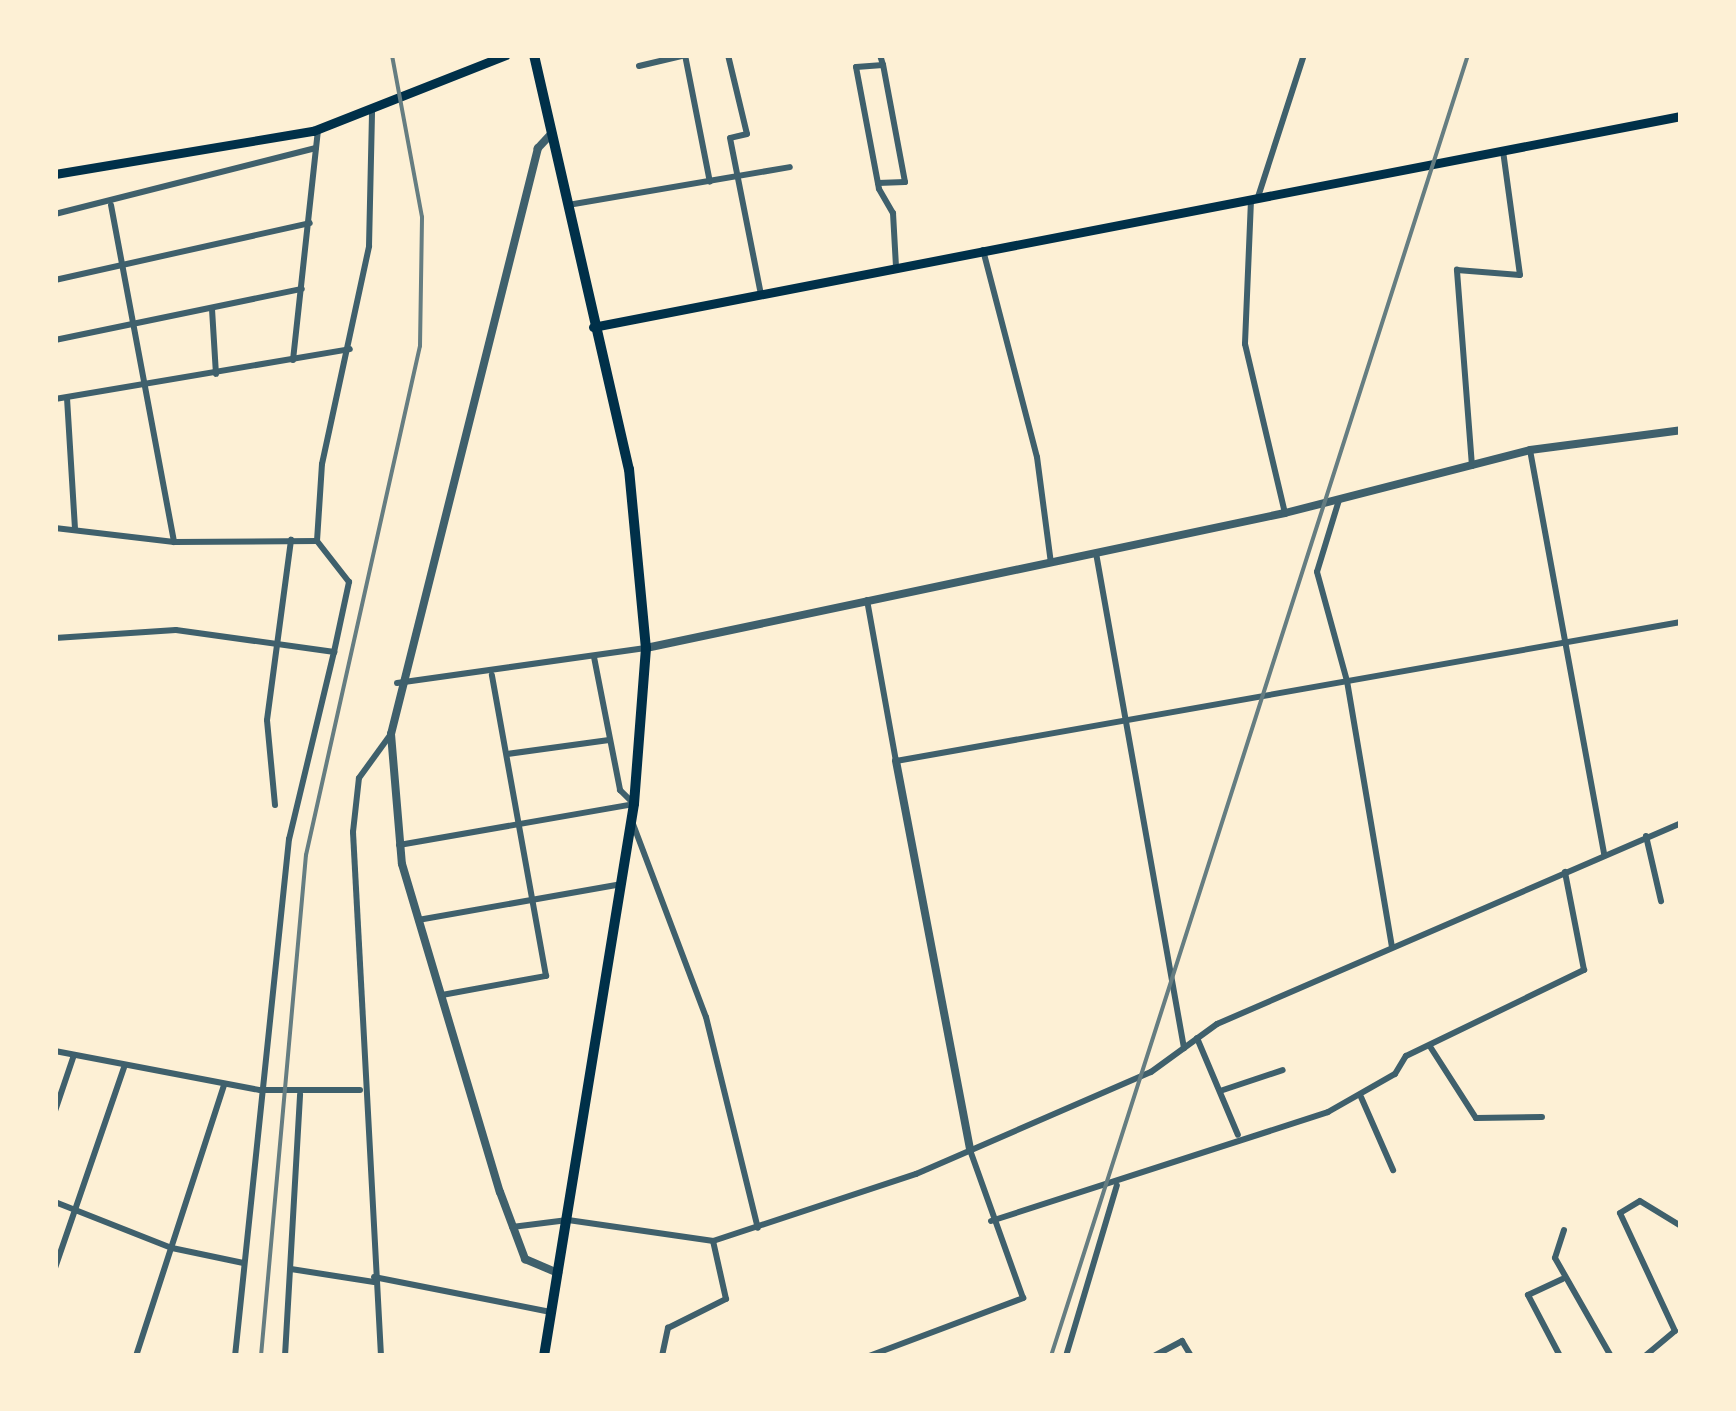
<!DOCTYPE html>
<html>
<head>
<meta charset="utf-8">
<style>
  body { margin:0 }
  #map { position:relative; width:1736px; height:1411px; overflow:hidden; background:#fdf0d5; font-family:"DejaVu Sans",sans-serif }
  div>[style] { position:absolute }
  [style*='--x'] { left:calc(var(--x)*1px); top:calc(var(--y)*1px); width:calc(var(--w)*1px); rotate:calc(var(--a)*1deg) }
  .minor>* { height:6px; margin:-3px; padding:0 3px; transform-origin:3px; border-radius:3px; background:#3f606c }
  .tertiary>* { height:8px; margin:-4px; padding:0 4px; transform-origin:4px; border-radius:4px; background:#3f606c }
  .secondary>* { height:9px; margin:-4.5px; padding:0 4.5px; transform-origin:4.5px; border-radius:4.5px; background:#003049 }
  .primary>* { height:10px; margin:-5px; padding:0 5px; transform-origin:5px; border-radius:5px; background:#003049 }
  .rail>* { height:4px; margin:-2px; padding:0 2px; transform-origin:2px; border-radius:2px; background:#657d81 }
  span { translate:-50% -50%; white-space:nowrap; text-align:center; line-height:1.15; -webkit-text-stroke:9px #fdf0d5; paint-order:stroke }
  .frame { position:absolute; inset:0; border:58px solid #fdf0d5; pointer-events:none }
</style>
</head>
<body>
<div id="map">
  <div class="minor">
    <i style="--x:685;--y:55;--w:129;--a:78.9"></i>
    <i style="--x:728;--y:55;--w:81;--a:76.5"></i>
    <i style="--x:747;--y:134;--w:17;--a:167"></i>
    <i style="--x:730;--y:138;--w:155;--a:78.8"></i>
    <i style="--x:880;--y:55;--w:10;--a:73"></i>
    <i style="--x:883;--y:65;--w:27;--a:176"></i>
    <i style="--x:856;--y:67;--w:124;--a:79.3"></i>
    <i style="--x:879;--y:189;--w:28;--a:60"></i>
    <i style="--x:893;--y:213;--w:54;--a:86.8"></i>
    <i style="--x:639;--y:66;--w:48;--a:-13.2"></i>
    <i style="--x:878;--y:183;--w:27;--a:-2"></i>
    <i style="--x:905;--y:182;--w:119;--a:-100.6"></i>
    <i style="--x:1258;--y:197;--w:149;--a:-72.1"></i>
    <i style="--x:1251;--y:200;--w:144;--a:92.4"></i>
    <i style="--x:1245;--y:344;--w:174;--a:76.7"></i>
    <i style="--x:111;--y:205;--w:343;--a:79.4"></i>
    <i style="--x:568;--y:205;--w:225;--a:-9.7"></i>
    <i style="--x:55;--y:214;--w:269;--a:-14.2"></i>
    <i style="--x:983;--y:250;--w:214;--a:75.4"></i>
    <i style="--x:1037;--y:457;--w:107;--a:82.5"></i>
    <i style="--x:55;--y:280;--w:261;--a:-12.6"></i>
    <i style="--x:212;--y:309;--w:65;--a:86.5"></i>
    <i style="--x:55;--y:340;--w:252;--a:-11.7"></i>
    <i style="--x:293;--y:360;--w:232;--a:-83.8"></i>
    <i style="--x:67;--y:398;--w:131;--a:86.5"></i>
    <i style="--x:55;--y:399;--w:299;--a:-9.6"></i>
    <i style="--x:1530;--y:450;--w:412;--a:79.6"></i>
    <i style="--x:1472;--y:466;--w:197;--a:-94.4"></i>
    <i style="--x:1457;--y:270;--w:63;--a:4.5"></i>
    <i style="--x:1520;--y:275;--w:125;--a:-97.8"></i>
    <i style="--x:1339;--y:500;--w:75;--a:107"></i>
    <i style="--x:1317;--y:572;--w:113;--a:74.6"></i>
    <i style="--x:1347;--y:681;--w:269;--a:80.4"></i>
    <i style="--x:55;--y:528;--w:120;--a:6.7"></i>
    <i style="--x:174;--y:542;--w:143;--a:-0.4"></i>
    <i style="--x:1096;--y:553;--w:503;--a:79.92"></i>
    <i style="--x:867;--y:600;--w:164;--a:79.8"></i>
    <i style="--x:896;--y:761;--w:797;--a:-10.04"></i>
    <i style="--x:55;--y:638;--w:121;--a:-3.8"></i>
    <i style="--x:176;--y:630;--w:160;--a:7.9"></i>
    <i style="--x:334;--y:652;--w:192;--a:103.5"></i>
    <i style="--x:289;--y:839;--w:520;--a:95.96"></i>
    <i style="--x:334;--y:652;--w:72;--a:-77.9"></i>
    <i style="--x:349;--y:582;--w:52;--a:-128"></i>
    <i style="--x:317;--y:541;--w:77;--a:-86.3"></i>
    <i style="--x:322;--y:464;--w:223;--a:-77.8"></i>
    <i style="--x:369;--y:246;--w:135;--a:-88.7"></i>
    <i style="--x:594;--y:657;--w:136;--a:78.9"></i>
    <i style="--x:620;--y:790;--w:18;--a:45"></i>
    <i style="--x:397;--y:683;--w:251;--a:-8"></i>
    <i style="--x:507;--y:754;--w:103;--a:-7.8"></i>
    <i style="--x:275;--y:805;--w:85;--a:-95.4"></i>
    <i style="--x:267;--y:720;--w:182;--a:-82.4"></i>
    <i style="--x:633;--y:824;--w:206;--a:69.3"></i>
    <i style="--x:706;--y:1017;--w:217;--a:76.2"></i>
    <i style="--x:1646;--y:836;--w:67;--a:77"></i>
    <i style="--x:399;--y:845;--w:238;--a:-9.9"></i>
    <i style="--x:418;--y:920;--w:207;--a:-10"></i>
    <i style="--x:442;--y:995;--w:106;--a:-10.4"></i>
    <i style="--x:546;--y:976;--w:306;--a:-100.2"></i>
    <i style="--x:1197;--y:1038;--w:105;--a:67.1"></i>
    <i style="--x:1431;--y:1048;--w:83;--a:57.3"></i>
    <i style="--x:1476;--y:1118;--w:66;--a:-0.9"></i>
    <i style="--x:55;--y:1051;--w:209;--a:10.8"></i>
    <i style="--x:260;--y:1090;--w:100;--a:0"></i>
    <i style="--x:1220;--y:1091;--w:66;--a:-18.4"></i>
    <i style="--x:1361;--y:1097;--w:80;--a:66.3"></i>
    <i style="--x:55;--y:1111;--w:59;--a:-71.3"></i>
    <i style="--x:55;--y:1202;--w:126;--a:21.5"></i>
    <i style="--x:172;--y:1248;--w:73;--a:11.9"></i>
    <i style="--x:991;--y:1221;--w:354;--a:-17.9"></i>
    <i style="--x:1328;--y:1112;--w:77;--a:-29.6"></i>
    <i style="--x:1395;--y:1074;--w:21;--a:-59"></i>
    <i style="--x:1406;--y:1056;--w:198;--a:-25.8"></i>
    <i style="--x:1584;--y:970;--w:100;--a:-101"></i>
    <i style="--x:512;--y:1227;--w:56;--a:-7.1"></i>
    <i style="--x:568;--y:1220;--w:147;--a:8.2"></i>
    <i style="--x:713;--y:1241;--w:214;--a:-18.3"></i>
    <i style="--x:916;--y:1174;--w:256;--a:-23.5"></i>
    <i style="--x:1151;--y:1072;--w:82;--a:-36"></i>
    <i style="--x:1217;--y:1024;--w:506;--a:-23.42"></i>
    <i style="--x:1564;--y:1230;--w:29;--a:108"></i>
    <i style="--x:1555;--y:1258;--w:113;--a:60.3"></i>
    <i style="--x:55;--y:1268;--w:212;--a:-71"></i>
    <i style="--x:291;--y:1269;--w:84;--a:8.9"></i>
    <i style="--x:374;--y:1277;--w:180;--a:11.2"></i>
    <i style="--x:136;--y:1356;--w:285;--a:-72"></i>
    <i style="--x:285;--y:1356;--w:262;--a:-86.7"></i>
    <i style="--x:381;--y:1356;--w:525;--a:-93.06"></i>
    <i style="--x:353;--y:832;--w:54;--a:-83.7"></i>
    <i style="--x:359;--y:778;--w:54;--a:-54"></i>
    <i style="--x:662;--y:1356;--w:29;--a:-78"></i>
    <i style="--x:668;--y:1328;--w:65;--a:-26.6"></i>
    <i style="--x:726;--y:1299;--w:59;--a:-102.6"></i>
    <i style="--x:869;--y:1356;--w:165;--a:-20.6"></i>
    <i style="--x:1023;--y:1298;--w:157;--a:-109.7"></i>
    <i style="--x:1066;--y:1356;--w:178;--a:-73.4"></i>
    <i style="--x:1154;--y:1356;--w:32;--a:-28"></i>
    <i style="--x:1182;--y:1341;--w:17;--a:59"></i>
    <i style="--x:1560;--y:1356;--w:69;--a:-117.7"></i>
    <i style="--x:1528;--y:1295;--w:38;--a:-25"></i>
    <i style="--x:1645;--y:1356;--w:39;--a:-40"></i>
    <i style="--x:1675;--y:1331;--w:130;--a:-115"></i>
    <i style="--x:1620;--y:1213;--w:23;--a:-31"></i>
    <i style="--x:1640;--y:1201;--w:48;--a:31.4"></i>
  </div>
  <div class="tertiary">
    <i style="--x:552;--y:133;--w:21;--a:133"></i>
    <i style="--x:538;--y:148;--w:604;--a:104.08"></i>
    <i style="--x:391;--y:734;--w:130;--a:85.2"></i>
    <i style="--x:402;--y:864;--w:342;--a:73.4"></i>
    <i style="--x:500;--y:1192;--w:72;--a:69.5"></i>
    <i style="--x:525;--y:1259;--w:36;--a:23"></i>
    <i style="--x:646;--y:648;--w:653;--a:-11.93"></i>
    <i style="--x:1285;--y:513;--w:253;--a:-14.4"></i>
    <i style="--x:1530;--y:450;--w:152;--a:-7.5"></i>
    <i style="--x:896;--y:761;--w:396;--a:79.2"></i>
  </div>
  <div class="secondary">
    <i style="--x:55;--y:174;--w:262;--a:-9.5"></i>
    <i style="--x:313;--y:131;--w:207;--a:-21.5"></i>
    <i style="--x:593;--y:327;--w:1108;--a:-10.98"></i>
  </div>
  <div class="primary">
    <i style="--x:534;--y:55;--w:425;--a:77.1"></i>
    <i style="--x:629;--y:469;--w:180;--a:84.6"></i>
    <i style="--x:646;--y:648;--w:156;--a:94.4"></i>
    <i style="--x:634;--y:804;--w:559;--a:99.26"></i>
  </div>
  <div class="rail">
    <i style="--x:261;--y:1356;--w:503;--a:-84.87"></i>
    <i style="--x:306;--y:855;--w:522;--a:-77.38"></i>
    <i style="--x:420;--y:346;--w:129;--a:-89.1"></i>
    <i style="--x:422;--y:217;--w:165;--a:-100.5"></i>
    <i style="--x:1051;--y:1356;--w:1366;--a:-72.23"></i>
  </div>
  <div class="frame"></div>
</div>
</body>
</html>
